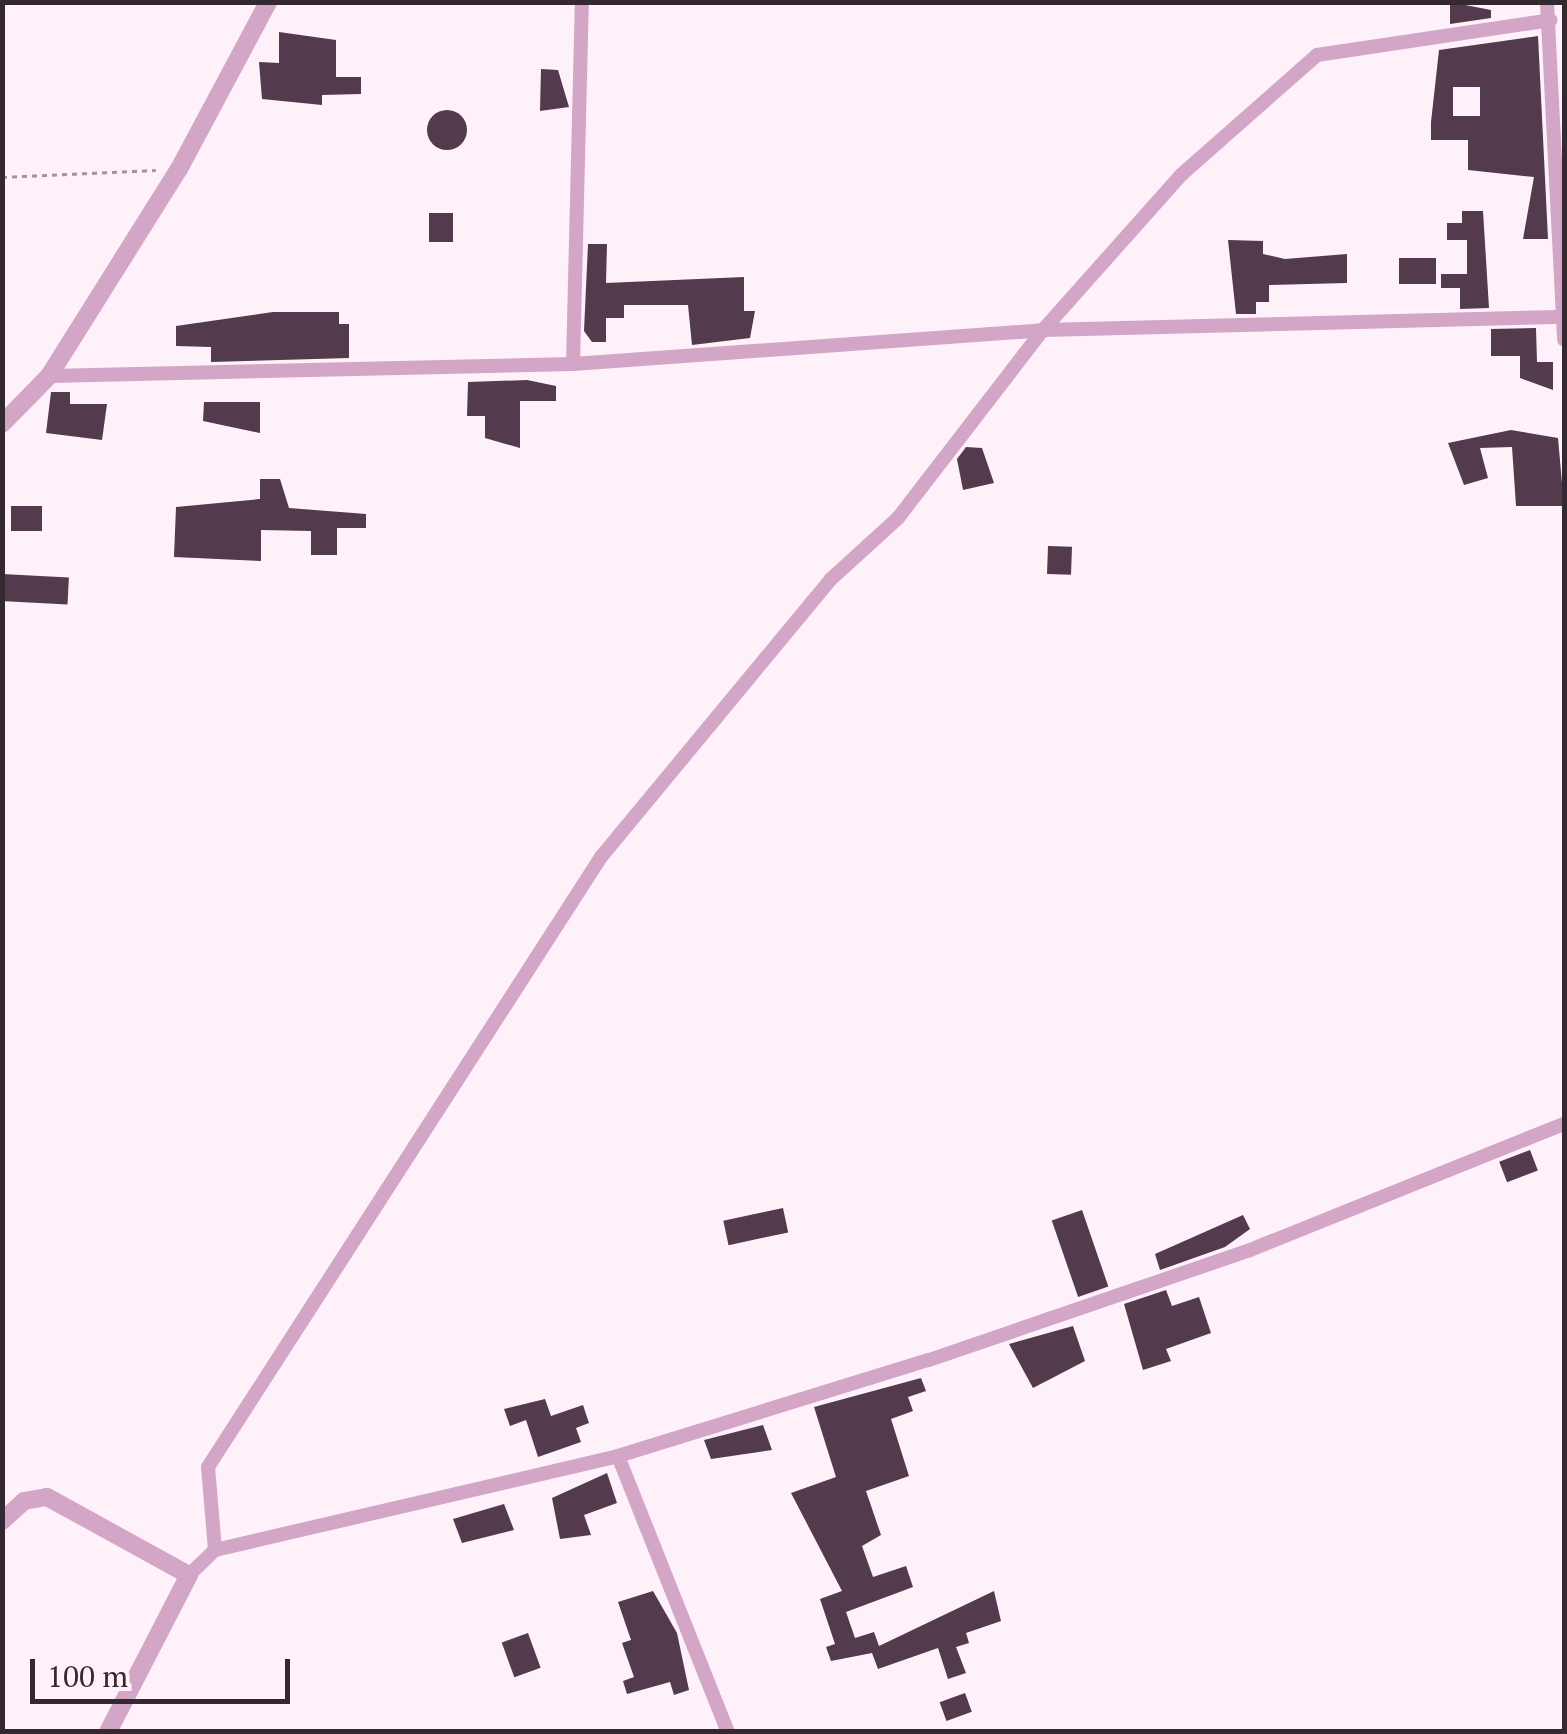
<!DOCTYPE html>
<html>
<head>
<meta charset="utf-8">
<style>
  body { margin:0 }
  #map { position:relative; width:1567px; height:1734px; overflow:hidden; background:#fef1fa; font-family:"PT Serif",serif }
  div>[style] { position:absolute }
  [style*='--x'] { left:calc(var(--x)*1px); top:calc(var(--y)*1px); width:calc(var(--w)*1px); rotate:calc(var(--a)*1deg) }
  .building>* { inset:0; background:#533a4c; transform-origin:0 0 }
  .round { border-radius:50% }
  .path>* { height:2.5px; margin-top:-1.25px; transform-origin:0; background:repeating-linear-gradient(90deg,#a1949d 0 5px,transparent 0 10px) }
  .minor>* { height:14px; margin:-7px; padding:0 7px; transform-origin:7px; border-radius:7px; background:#d3a5c6 }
  .tertiary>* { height:18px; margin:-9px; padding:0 9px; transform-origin:9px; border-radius:9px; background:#d3a5c6 }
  span { translate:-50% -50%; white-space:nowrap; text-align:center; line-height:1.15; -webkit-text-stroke:10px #fef1fa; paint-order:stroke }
  .frame { position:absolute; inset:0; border:5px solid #342831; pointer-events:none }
  .scale { position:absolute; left:30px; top:1659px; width:260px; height:45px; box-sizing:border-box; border:5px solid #342831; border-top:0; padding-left:12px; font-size:30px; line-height:35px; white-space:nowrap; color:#342831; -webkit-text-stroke:8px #fef1fa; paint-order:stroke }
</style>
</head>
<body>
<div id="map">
  <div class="building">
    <i style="clip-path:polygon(1450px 2px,1491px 10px,1491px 18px,1450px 24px)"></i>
    <i style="clip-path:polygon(279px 32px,336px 40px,336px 77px,361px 77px,361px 94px,322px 95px,322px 105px,262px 99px,259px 62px,279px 63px)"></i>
    <i style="clip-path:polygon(evenodd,1538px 36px,1548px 239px,1523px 239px,1534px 177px,1468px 170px,1468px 140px,1431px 140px,1431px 122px,1439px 50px,1538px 36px,1453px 87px,1480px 87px,1480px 116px,1453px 116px,1453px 87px)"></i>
    <i style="clip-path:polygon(541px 69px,558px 70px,569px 107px,540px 111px)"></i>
    <i class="round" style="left:427px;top:110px;width:40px;height:40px"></i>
    <i style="clip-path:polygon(1462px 211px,1483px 211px,1489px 308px,1460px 309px,1460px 288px,1441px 288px,1441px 274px,1467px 274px,1467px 240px,1447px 240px,1447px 223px,1462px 223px)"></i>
    <i style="left:429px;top:213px;width:24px;height:29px"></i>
    <i style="clip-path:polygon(1228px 240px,1263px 241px,1263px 254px,1285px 259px,1347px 254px,1347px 283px,1269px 285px,1269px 302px,1256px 302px,1256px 314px,1236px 314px)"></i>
    <i style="clip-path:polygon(588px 244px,607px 244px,606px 283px,744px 277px,744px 311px,755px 311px,750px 338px,692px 345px,688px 305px,624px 305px,624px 318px,606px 318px,606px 342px,592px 342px,584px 331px)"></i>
    <i style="left:1399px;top:258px;width:37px;height:26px"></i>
    <i style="clip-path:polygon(273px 312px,339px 312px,339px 324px,349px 324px,349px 358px,211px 362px,211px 347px,176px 346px,176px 326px)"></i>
    <i style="clip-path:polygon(1536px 328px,1537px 362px,1553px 362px,1553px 390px,1520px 378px,1520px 356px,1491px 356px,1491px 329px)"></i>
    <i style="clip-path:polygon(527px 380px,556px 386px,556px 401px,520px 401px,520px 448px,485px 438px,485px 416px,467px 416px,468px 382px)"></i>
    <i style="clip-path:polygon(51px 392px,70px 392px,70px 404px,107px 404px,102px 440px,46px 433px)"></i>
    <i style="clip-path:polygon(204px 402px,260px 402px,260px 433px,203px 421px)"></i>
    <i style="clip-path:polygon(1511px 430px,1558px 438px,1564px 506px,1516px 506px,1512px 447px,1480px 448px,1488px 478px,1464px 485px,1448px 443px)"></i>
    <i style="clip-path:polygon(966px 447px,982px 448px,994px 483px,963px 490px,957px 459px)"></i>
    <i style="clip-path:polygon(260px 479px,280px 479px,289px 508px,366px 514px,366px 528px,337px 528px,337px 555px,311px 555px,311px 531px,261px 530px,261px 561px,174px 557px,176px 507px,260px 499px)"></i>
    <i style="left:11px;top:506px;width:31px;height:25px"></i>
    <i style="left:1048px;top:546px;width:24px;height:28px;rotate:2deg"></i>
    <i style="left:2px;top:574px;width:67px;height:27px;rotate:3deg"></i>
    <i style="left:1530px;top:1150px;width:22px;height:33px;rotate:69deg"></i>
    <i style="left:783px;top:1208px;width:25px;height:61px;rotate:78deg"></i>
    <i style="left:1082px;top:1210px;width:81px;height:32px;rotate:71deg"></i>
    <i style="clip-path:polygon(1243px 1215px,1250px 1229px,1225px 1247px,1160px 1270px,1155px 1254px)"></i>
    <i style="clip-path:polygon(1166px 1290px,1172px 1306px,1199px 1297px,1211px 1333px,1166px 1349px,1171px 1361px,1143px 1370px,1124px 1304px)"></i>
    <i style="clip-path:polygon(1073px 1326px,1085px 1361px,1033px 1388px,1009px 1344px)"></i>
    <i style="clip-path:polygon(921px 1378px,926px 1391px,908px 1397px,913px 1411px,891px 1419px,909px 1476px,866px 1491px,881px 1535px,862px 1546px,873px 1577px,906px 1566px,913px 1587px,846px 1612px,855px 1638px,874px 1632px,879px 1646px,994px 1591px,1001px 1621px,966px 1633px,969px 1643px,956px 1647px,966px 1673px,948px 1679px,938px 1648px,878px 1669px,872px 1653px,831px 1661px,826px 1647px,835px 1644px,820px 1599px,842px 1591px,791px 1493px,836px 1477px,814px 1407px)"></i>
    <i style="clip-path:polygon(545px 1399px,551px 1416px,583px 1405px,589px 1423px,576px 1428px,581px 1442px,538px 1457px,526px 1420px,510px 1426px,504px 1409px)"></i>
    <i style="clip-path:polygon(763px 1425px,772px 1450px,711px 1459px,704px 1440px)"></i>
    <i style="clip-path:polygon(607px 1473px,617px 1503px,584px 1515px,591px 1535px,560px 1539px,552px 1498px)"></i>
    <i style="clip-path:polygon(504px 1504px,514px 1530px,462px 1543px,453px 1519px)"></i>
    <i style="clip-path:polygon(653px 1591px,677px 1633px,689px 1690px,674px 1695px,670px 1682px,627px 1694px,623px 1681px,634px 1677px,622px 1643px,631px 1640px,618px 1602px)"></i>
    <i style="left:528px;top:1633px;width:37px;height:28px;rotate:70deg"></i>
    <i style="left:965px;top:1693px;width:20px;height:27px;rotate:70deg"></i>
  </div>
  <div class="path">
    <i style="--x:2;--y:177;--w:154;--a:-2.6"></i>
  </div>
  <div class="minor">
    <i style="--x:1547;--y:2;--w:338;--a:87.1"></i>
    <i style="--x:573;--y:364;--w:362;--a:-88.6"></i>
    <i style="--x:49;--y:376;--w:524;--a:-1.31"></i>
    <i style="--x:573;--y:364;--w:471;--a:-4.1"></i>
    <i style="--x:1043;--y:330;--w:514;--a:-1.45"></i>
    <i style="--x:618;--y:1456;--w:297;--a:68.3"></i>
    <i style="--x:215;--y:1550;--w:83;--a:-94.8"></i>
    <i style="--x:208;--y:1467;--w:726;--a:-57.21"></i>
    <i style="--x:601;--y:857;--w:361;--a:-50.4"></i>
    <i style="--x:831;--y:579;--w:91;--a:-42.3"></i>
    <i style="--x:898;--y:518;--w:237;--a:-52.4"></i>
    <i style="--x:1043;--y:330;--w:208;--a:-48.3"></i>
    <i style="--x:1181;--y:175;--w:181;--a:-41.4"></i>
    <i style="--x:1317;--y:55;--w:236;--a:-8.5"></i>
    <i style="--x:189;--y:1575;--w:36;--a:-44"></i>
    <i style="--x:215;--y:1550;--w:414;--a:-13.1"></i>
    <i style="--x:618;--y:1456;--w:325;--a:-17.2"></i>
    <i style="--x:929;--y:1360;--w:339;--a:-18.9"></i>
    <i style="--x:1250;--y:1250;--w:338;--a:-21.9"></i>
  </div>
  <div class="tertiary">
    <i style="--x:2;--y:424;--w:67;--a:-45.6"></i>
    <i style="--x:49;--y:376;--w:244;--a:-57.9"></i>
    <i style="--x:179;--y:169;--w:189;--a:-61.9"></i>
    <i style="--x:2;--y:1521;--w:30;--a:-42"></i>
    <i style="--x:24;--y:1501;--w:23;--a:-10"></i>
    <i style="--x:47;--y:1497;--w:162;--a:28.8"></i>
    <i style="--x:189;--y:1575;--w:177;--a:117.3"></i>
  </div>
  <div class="frame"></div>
  <div class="scale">100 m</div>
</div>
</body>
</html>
